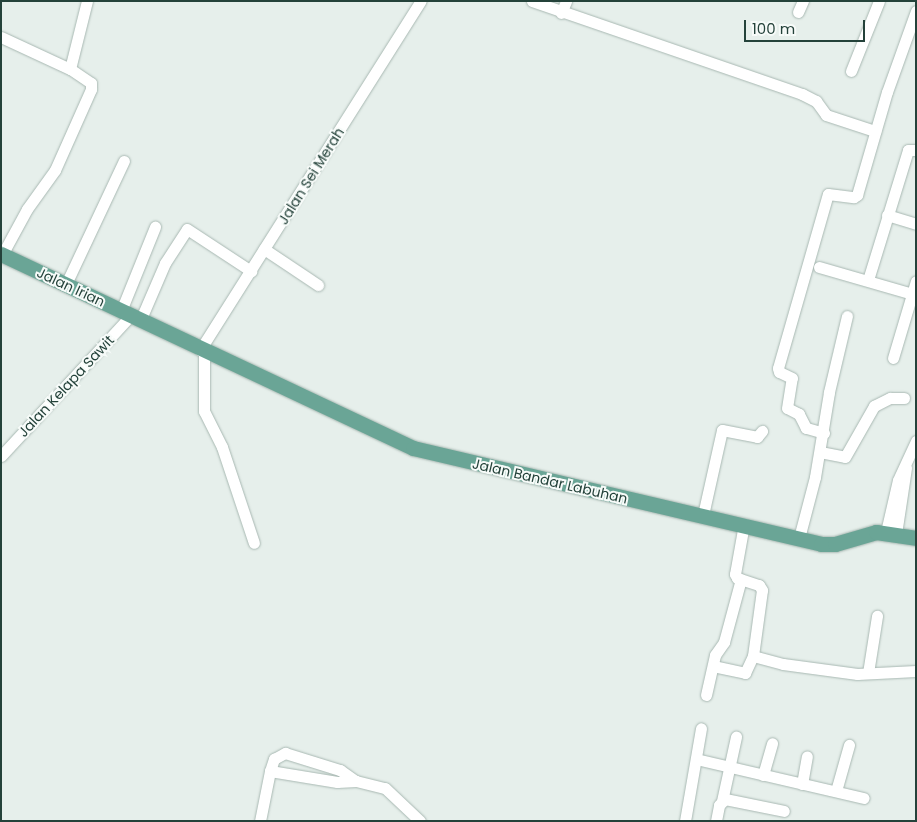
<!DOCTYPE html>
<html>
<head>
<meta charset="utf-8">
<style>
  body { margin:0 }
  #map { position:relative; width:917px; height:822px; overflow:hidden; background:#e6efeb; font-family:Poppins,sans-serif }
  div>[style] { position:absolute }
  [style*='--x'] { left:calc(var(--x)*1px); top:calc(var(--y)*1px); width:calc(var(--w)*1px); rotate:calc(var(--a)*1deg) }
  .roads { filter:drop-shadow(0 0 1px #a8b8b2) drop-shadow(0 0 1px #a8b8b2) }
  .minor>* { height:11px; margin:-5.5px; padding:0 5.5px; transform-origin:5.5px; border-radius:5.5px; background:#fff }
  .major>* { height:15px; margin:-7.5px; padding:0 7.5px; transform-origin:7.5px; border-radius:7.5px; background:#6aa596 }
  span { translate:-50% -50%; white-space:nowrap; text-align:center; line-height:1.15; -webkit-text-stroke:4px #f7fbf9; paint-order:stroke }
  .street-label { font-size:14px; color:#24423a }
  .frame { position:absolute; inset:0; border:2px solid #24423a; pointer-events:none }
  .scale { position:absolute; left:744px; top:20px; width:121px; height:22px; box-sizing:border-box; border:2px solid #24423a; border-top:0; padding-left:6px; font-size:15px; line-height:18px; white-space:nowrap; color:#24423a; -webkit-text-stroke:4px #f7fbf9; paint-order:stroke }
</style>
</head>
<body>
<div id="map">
  <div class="roads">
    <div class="minor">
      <i style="--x:532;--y:1;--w:286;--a:19"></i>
      <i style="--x:802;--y:94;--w:16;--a:27"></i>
      <i style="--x:816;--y:101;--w:17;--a:54"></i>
      <i style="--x:826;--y:115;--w:52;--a:18.1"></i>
      <i style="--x:798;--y:12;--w:12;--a:-66"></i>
      <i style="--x:561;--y:13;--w:13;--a:-67"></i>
      <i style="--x:1;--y:37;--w:76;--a:24.9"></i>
      <i style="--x:70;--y:69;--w:70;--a:-76"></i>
      <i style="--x:851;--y:71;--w:75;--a:-68.2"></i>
      <i style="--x:887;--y:215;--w:30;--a:17"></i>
      <i style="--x:264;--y:249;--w:65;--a:33.7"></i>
      <i style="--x:2;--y:255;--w:52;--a:-61.5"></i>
      <i style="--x:27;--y:209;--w:48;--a:-54.3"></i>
      <i style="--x:55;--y:170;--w:89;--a:-66"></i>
      <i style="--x:91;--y:89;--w:6;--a:-90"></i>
      <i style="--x:91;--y:83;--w:25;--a:-146"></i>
      <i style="--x:819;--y:267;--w:101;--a:16.1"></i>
      <i style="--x:868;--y:280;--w:136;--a:-72.9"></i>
      <i style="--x:908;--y:150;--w:8;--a:0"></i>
      <i style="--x:66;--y:284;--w:136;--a:-64.8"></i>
      <i style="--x:121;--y:311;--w:91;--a:-68"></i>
      <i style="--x:140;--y:321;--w:63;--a:-66.7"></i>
      <i style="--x:165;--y:263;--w:40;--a:-57.1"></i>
      <i style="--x:187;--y:229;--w:77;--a:33.3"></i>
      <i style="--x:200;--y:350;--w:413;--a:-57.7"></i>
      <i style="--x:204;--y:352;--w:59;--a:90"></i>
      <i style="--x:204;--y:411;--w:40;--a:63.4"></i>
      <i style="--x:222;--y:447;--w:101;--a:71.6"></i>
      <i style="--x:893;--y:358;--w:80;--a:-73.4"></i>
      <i style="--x:824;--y:433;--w:19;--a:-164"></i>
      <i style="--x:806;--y:428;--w:16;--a:-117"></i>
      <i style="--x:799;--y:414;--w:13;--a:-153"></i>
      <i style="--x:787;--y:408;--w:30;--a:-81"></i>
      <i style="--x:792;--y:378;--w:14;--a:-155"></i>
      <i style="--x:779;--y:372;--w:4;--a:-104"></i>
      <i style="--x:778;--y:368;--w:181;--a:-74"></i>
      <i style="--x:828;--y:194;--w:26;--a:7"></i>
      <i style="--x:854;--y:197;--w:4;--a:-34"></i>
      <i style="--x:857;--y:195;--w:107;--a:-73.8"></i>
      <i style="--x:887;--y:92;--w:86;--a:-70.3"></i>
      <i style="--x:820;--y:452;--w:25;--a:11"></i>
      <i style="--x:845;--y:457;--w:59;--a:-60.4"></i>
      <i style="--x:874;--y:406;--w:18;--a:-27"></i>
      <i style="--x:890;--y:398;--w:14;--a:0"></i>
      <i style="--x:1;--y:456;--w:190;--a:-47.3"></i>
      <i style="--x:703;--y:515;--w:87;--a:-77.4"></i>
      <i style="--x:722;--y:430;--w:36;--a:11"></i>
      <i style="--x:757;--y:437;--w:8;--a:-50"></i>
      <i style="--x:744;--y:524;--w:51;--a:100.2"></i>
      <i style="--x:735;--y:574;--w:4;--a:63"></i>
      <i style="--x:737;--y:578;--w:23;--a:18"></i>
      <i style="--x:759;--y:585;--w:6;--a:59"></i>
      <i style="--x:762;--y:590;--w:67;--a:97.8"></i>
      <i style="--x:753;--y:656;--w:31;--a:15"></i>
      <i style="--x:783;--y:664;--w:75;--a:7.7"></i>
      <i style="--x:857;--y:674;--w:59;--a:-2.9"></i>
      <i style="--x:886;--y:532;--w:53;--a:-77"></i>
      <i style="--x:898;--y:480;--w:43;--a:-65.2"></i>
      <i style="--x:896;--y:534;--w:67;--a:-81.4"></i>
      <i style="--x:799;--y:538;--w:63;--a:-75.3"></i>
      <i style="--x:815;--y:477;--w:86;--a:-80.6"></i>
      <i style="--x:829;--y:392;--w:78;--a:-76.7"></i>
      <i style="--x:713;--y:666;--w:33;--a:12"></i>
      <i style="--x:745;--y:673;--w:19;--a:-65"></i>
      <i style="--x:868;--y:673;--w:58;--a:-81"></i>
      <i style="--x:706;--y:695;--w:41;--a:-77.3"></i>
      <i style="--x:715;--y:655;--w:16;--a:-55"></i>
      <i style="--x:724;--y:642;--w:65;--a:-74.9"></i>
      <i style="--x:696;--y:759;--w:172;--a:13.1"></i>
      <i style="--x:270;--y:771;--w:13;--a:-72"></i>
      <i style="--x:274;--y:759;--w:13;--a:-29"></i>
      <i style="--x:285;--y:753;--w:58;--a:17.2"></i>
      <i style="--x:340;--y:770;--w:19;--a:35"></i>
      <i style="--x:763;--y:775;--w:33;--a:-74"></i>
      <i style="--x:802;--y:784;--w:28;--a:-80"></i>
      <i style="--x:836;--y:791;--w:48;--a:-74.2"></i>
      <i style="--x:722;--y:801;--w:66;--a:-77.7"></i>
      <i style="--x:260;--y:821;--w:51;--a:-78.7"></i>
      <i style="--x:270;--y:771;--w:68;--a:9.3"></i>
      <i style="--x:337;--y:782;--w:19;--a:-3"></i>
      <i style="--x:356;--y:781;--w:30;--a:14"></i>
      <i style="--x:385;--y:788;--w:48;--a:43.3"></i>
      <i style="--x:685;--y:821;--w:94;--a:-80.2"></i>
      <i style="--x:716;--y:821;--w:16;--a:-79"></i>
      <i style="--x:719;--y:805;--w:8;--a:-45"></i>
      <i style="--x:725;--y:799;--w:60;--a:11.5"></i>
    </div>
    <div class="major">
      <i style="--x:1;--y:254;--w:455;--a:25.2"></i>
      <i style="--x:413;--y:448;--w:419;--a:13.2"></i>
      <i style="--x:821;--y:544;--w:14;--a:0"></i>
      <i style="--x:835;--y:544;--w:43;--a:-16.3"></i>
      <i style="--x:876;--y:532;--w:40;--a:8.5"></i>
    </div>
  </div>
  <div class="street-label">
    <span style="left:311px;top:176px;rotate:-58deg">Jalan Sei Merah</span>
    <span style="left:71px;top:287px;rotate:25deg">Jalan Irian</span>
    <span style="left:66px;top:386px;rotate:-47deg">Jalan Kelapa Sawit</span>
    <span style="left:550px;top:481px;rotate:13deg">Jalan Bandar Labuhan</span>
  </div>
  <div class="frame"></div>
  <div class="scale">100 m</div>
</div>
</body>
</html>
